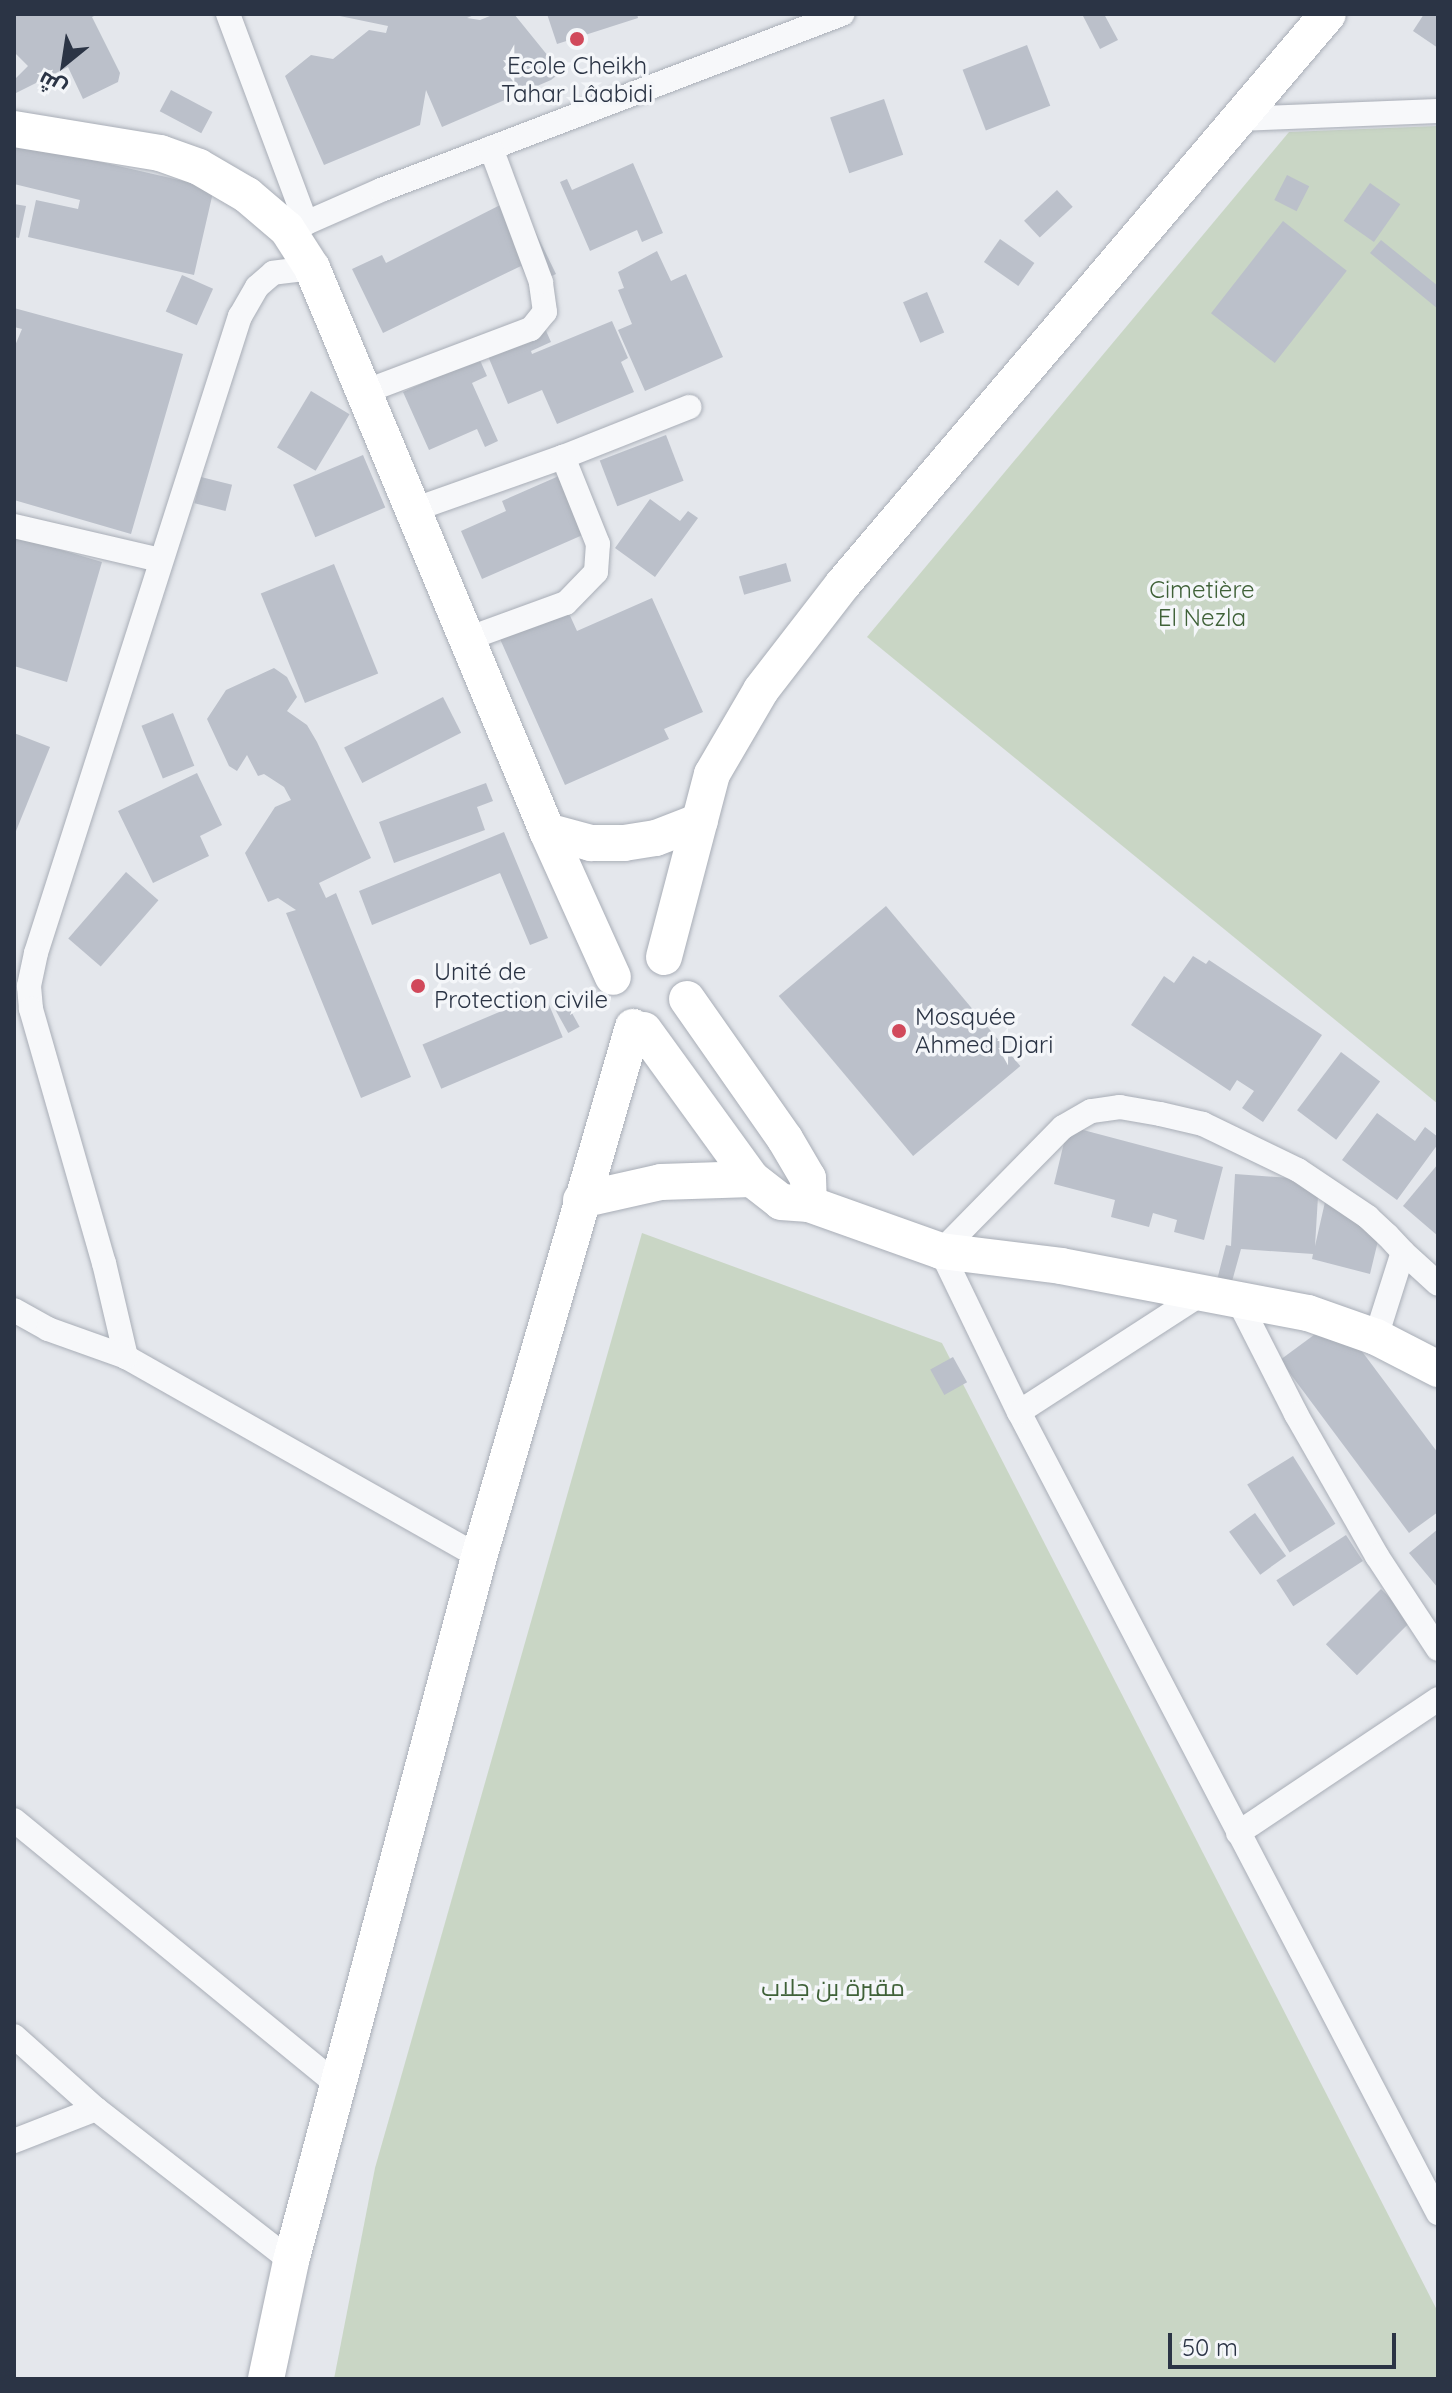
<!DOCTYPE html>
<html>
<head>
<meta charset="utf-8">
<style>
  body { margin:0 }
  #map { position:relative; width:1452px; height:2393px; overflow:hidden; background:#e4e7ec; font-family:Quicksand,Cairo,sans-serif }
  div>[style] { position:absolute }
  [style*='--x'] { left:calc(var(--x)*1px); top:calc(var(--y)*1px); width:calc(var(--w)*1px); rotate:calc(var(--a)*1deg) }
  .green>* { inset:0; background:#c9d6c5 }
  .building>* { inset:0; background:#bbc0ca; transform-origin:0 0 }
  .roads { filter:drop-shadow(0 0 2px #a9aeb7) drop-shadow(0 0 2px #a9aeb7) }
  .street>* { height:24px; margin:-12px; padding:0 12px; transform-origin:12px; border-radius:12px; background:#f7f8fa }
  .secondary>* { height:36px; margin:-18px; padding:0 18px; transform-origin:18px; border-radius:18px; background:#fff }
  .dots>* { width:22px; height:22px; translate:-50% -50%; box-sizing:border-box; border:4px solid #f4f6f9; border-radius:50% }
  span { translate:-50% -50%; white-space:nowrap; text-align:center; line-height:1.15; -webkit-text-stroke:7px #f4f6f9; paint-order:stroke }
  .poi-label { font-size:24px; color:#2b3445 }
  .left { translate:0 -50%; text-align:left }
  .park-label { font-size:24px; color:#3f6138 }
  .frame { position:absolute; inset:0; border:16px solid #2b3445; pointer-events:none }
  .north { position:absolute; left:24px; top:24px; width:80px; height:80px; -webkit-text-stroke:6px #f4f6f9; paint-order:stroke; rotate:210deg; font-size:22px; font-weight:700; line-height:32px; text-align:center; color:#2b3445 }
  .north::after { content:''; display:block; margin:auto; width:28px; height:36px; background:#2b3445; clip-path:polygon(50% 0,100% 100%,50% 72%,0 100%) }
  .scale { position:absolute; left:1168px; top:2333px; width:228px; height:36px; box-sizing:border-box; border:4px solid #2b3445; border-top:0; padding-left:10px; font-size:24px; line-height:28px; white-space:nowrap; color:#2b3445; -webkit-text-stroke:6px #f4f6f9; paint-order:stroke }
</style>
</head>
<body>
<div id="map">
  <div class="green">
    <i style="clip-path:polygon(1438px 126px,1438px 1104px,867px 637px,1289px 132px)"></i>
    <i style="clip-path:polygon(642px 1233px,942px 1343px,1438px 2312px,1438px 2379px,334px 2379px,375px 2168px)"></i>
  </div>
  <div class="building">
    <i style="clip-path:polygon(14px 14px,98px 14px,92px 17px,120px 73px,118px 82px,83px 99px,68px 67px,14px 94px,14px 80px,28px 66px,14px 52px)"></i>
    <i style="clip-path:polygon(330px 14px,476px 14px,467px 18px,480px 20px,495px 14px,514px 14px,561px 72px,551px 80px,442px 127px,426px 90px,420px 125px,324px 165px,285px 76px,311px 55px,333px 59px,369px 30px,386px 33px,388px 26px)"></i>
    <i style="clip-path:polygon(547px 14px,637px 14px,638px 18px,557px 44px)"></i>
    <i style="clip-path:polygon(1082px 14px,1104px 14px,1118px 40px,1100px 49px)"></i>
    <i style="clip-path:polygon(1424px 14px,1438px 14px,1438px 48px,1413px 31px)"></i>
    <i style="left:1027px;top:45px;width:65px;height:69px;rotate:69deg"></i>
    <i style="left:171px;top:90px;width:47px;height:24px;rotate:28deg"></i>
    <i style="left:884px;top:99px;width:59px;height:57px;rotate:71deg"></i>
    <i style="clip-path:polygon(14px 142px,214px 188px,194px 275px,28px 237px,36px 200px,78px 209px,80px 200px,14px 184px)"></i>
    <i style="clip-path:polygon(633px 163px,663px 233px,642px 242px,637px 230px,590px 251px,560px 182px,567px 179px,572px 190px)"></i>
    <i style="left:1287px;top:175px;width:25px;height:28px;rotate:27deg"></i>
    <i style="left:1370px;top:183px;width:37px;height:46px;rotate:35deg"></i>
    <i style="left:1057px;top:190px;width:23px;height:45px;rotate:47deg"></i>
    <i style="clip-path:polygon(518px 196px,556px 274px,531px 286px,521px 266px,383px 333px,352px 269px,382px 255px,386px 263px)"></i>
    <i style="clip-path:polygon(14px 204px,26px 206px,19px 238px,14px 237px)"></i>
    <i style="left:1283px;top:221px;width:81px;height:117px;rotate:38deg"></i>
    <i style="left:1000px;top:239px;width:42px;height:28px;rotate:35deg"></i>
    <i style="clip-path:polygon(1381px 240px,1438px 286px,1438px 309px,1370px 253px)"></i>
    <i style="clip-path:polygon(657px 251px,671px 281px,686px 274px,723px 357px,645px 391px,618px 330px,632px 324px,618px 290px,624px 288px,618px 272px)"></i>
    <i style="left:182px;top:275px;width:34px;height:40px;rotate:24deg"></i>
    <i style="left:927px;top:292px;width:44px;height:26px;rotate:67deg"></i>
    <i style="clip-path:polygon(14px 308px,183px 354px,131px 534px,14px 500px,14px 348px,22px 329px,14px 327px)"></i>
    <i style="clip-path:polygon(612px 321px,628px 358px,621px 362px,634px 392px,557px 424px,542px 390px,508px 404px,485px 349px,543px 324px,551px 342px,531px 351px,532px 354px)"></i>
    <i style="clip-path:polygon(479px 358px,487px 376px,472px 383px,498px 441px,485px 447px,477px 429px,429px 450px,403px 392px)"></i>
    <i style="left:311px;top:391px;width:45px;height:66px;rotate:31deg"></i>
    <i style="left:666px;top:435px;width:49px;height:71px;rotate:69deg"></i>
    <i style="left:363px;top:455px;width:57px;height:76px;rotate:67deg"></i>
    <i style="clip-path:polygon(568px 472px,594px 530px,482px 579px,461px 531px,506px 511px,502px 501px)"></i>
    <i style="left:201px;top:477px;width:32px;height:27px;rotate:14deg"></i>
    <i style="clip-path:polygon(650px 499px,680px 521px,688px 511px,698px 518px,655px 577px,615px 548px)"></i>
    <i style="clip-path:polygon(14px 536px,102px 562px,67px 682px,14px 666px)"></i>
    <i style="left:786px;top:563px;width:19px;height:49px;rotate:74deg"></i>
    <i style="left:334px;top:564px;width:118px;height:79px;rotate:68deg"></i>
    <i style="clip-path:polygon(652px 598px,703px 712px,664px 729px,669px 739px,565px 785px,500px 639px,567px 609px,577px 631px)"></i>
    <i style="clip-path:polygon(274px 668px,287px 677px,297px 697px,287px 711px,307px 725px,317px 742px,371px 858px,319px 883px,326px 898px,336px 893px,411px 1077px,361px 1098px,286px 913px,296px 910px,278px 898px,268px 902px,245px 853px,275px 807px,291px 800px,284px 787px,264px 774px,258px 776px,247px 755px,237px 771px,229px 766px,207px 719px,226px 690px)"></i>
    <i style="left:443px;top:697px;width:40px;height:111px;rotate:63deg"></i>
    <i style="left:173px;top:713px;width:57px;height:34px;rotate:68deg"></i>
    <i style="clip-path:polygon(14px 733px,50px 747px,14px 836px)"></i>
    <i style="clip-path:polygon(197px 773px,222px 825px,200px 836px,209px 856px,153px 883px,118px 811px)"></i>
    <i style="clip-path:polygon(486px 783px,493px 801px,477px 807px,485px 830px,394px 863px,379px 822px)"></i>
    <i style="clip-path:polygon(504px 832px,548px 938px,530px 945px,500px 873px,372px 925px,359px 891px)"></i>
    <i style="left:126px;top:872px;width:43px;height:88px;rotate:41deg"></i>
    <i style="left:886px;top:906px;width:209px;height:140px;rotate:50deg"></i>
    <i style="clip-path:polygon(1193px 956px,1206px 964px,1209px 960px,1322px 1035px,1263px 1122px,1242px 1108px,1254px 1091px,1237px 1080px,1230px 1091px,1131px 1025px,1164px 976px,1174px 983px)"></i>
    <i style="left:544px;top:993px;width:48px;height:132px;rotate:67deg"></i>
    <i style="left:567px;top:1004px;width:26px;height:13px;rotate:61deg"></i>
    <i style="left:1341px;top:1052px;width:49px;height:73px;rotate:37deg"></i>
    <i style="clip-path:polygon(1377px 1113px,1415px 1141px,1425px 1127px,1438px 1137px,1438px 1144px,1397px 1200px,1342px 1160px)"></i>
    <i style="clip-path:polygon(1068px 1126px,1223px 1167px,1204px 1240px,1174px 1232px,1177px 1220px,1153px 1213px,1149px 1227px,1111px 1217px,1115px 1200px,1054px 1184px)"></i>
    <i style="clip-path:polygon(1438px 1164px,1438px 1236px,1403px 1206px)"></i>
    <i style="clip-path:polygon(1235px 1174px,1319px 1180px,1315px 1246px,1325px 1202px,1384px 1216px,1370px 1274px,1312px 1259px,1313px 1254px,1241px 1249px,1231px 1285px,1217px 1280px,1226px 1245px,1231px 1246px)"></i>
    <i style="clip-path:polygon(1337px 1318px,1438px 1453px,1438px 1512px,1409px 1533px,1280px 1360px)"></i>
    <i style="left:953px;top:1357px;width:29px;height:26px;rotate:61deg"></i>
    <i style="left:1293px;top:1456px;width:80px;height:54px;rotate:58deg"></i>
    <i style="left:1255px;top:1513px;width:53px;height:32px;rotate:54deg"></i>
    <i style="clip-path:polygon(1438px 1529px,1438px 1588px,1409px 1553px)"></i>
    <i style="left:1346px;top:1535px;width:31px;height:83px;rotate:57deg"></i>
    <i style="left:1381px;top:1589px;width:44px;height:78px;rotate:45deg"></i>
  </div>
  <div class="roads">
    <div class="street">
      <i style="--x:228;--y:14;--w:223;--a:69.5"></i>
      <i style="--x:306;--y:223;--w:14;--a:163"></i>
      <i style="--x:1238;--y:119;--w:200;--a:-2.3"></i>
      <i style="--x:306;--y:223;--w:82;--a:-23.7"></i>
      <i style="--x:381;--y:190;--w:494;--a:-20.9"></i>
      <i style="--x:312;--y:268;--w:39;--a:173"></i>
      <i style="--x:273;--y:273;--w:21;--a:139"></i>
      <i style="--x:257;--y:287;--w:34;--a:120"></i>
      <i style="--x:240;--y:316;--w:669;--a:107.76"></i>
      <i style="--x:36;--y:953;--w:34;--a:102"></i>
      <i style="--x:29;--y:986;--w:23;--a:85"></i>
      <i style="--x:31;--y:1009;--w:264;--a:74"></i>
      <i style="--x:104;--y:1263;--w:97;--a:76.8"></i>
      <i style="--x:126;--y:1357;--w:406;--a:29.5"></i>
      <i style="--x:364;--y:392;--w:178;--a:-20.7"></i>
      <i style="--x:531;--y:329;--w:22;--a:-51"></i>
      <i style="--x:545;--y:312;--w:30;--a:-98"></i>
      <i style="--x:541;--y:282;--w:143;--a:-110.5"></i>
      <i style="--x:413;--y:510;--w:159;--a:-19.5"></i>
      <i style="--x:563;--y:457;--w:136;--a:-21.6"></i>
      <i style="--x:14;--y:526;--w:150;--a:13.1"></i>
      <i style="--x:467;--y:639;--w:105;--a:-20"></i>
      <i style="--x:566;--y:603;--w:43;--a:-45.9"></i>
      <i style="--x:596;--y:572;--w:28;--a:-86"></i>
      <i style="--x:598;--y:544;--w:94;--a:-111.9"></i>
      <i style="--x:1403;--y:1252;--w:47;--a:42.4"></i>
      <i style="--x:1238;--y:1300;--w:128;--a:63"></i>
      <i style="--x:1296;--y:1414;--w:163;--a:60.3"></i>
      <i style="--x:1377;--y:1556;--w:111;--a:56.7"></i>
      <i style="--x:14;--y:1310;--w:39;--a:29"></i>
      <i style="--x:48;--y:1329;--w:83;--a:19.7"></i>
      <i style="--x:1376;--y:1337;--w:89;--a:-72.4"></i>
      <i style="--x:1403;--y:1252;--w:23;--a:-133"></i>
      <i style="--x:1387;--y:1235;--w:26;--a:-137"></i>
      <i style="--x:1368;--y:1217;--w:84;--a:-146.1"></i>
      <i style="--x:1298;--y:1170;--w:106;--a:-154.2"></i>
      <i style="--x:1203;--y:1124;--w:44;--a:-166.9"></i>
      <i style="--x:1160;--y:1114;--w:41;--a:-170.1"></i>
      <i style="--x:1120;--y:1107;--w:29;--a:172"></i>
      <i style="--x:1091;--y:1111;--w:32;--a:150"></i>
      <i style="--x:1063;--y:1127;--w:174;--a:134.5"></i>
      <i style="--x:941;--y:1251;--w:179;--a:64.2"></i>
      <i style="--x:1019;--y:1412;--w:904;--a:62.39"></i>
      <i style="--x:1019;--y:1412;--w:219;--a:-32.9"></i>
      <i style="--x:14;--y:1820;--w:417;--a:39.3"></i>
      <i style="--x:1238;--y:1833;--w:241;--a:-33.8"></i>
      <i style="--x:14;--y:2036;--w:110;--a:41.7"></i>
      <i style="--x:96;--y:2109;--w:247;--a:37.9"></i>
      <i style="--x:14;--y:2141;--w:88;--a:-21.3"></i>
    </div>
    <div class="secondary">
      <i style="--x:14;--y:129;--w:148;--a:9.3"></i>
      <i style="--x:160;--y:153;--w:41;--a:19.7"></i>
      <i style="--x:199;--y:167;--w:56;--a:30.3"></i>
      <i style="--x:247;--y:195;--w:52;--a:40.4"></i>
      <i style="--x:287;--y:229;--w:46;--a:57.3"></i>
      <i style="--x:312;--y:268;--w:610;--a:67.34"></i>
      <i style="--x:547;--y:831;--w:160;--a:65.7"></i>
      <i style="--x:547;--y:831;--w:46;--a:15.3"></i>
      <i style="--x:591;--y:843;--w:33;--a:0"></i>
      <i style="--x:624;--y:843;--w:32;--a:-9"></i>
      <i style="--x:656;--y:838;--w:47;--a:-21.1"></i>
      <i style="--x:664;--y:957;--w:189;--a:-75.3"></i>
      <i style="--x:712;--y:774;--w:97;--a:-59.7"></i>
      <i style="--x:761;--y:690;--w:134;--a:-52.3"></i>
      <i style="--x:843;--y:584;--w:748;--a:-49.61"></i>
      <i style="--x:687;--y:999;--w:171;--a:55"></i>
      <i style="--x:785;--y:1139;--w:45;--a:59.5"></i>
      <i style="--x:808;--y:1178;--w:26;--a:88"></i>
      <i style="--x:644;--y:1030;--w:184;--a:54.1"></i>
      <i style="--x:752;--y:1179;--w:37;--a:38"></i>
      <i style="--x:781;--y:1202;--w:28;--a:4"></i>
      <i style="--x:809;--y:1204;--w:140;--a:19.6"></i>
      <i style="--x:941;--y:1251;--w:121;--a:7.1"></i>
      <i style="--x:1061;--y:1266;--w:251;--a:10.8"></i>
      <i style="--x:1308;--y:1313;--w:72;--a:19.4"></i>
      <i style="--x:1376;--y:1337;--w:70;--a:27.3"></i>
      <i style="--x:581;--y:1200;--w:82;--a:-12.7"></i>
      <i style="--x:661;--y:1182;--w:91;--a:-1.9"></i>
      <i style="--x:266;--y:2379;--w:121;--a:-78"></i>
      <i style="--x:291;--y:2261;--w:729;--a:-75.05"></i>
      <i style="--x:479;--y:1557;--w:552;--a:-73.8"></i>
    </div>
  </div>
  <div class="dots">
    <i style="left:577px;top:39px;background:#d1495b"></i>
    <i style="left:418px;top:986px;background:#d1495b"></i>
    <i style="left:899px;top:1031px;background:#d1495b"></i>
  </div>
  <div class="poi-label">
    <span style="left:577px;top:80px">Ecole Cheikh<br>Tahar Lâabidi</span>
    <span class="left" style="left:434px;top:986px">Unité de<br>Protection civile</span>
    <span class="left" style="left:915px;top:1031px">Mosquée<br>Ahmed Djari</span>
  </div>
  <div class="park-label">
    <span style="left:1202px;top:604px">Cimetière<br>El Nezla</span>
    <span style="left:833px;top:1988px">مقبرة بن جلاب</span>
  </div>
  <div class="frame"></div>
  <div class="north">ش</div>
  <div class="scale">50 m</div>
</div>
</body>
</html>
